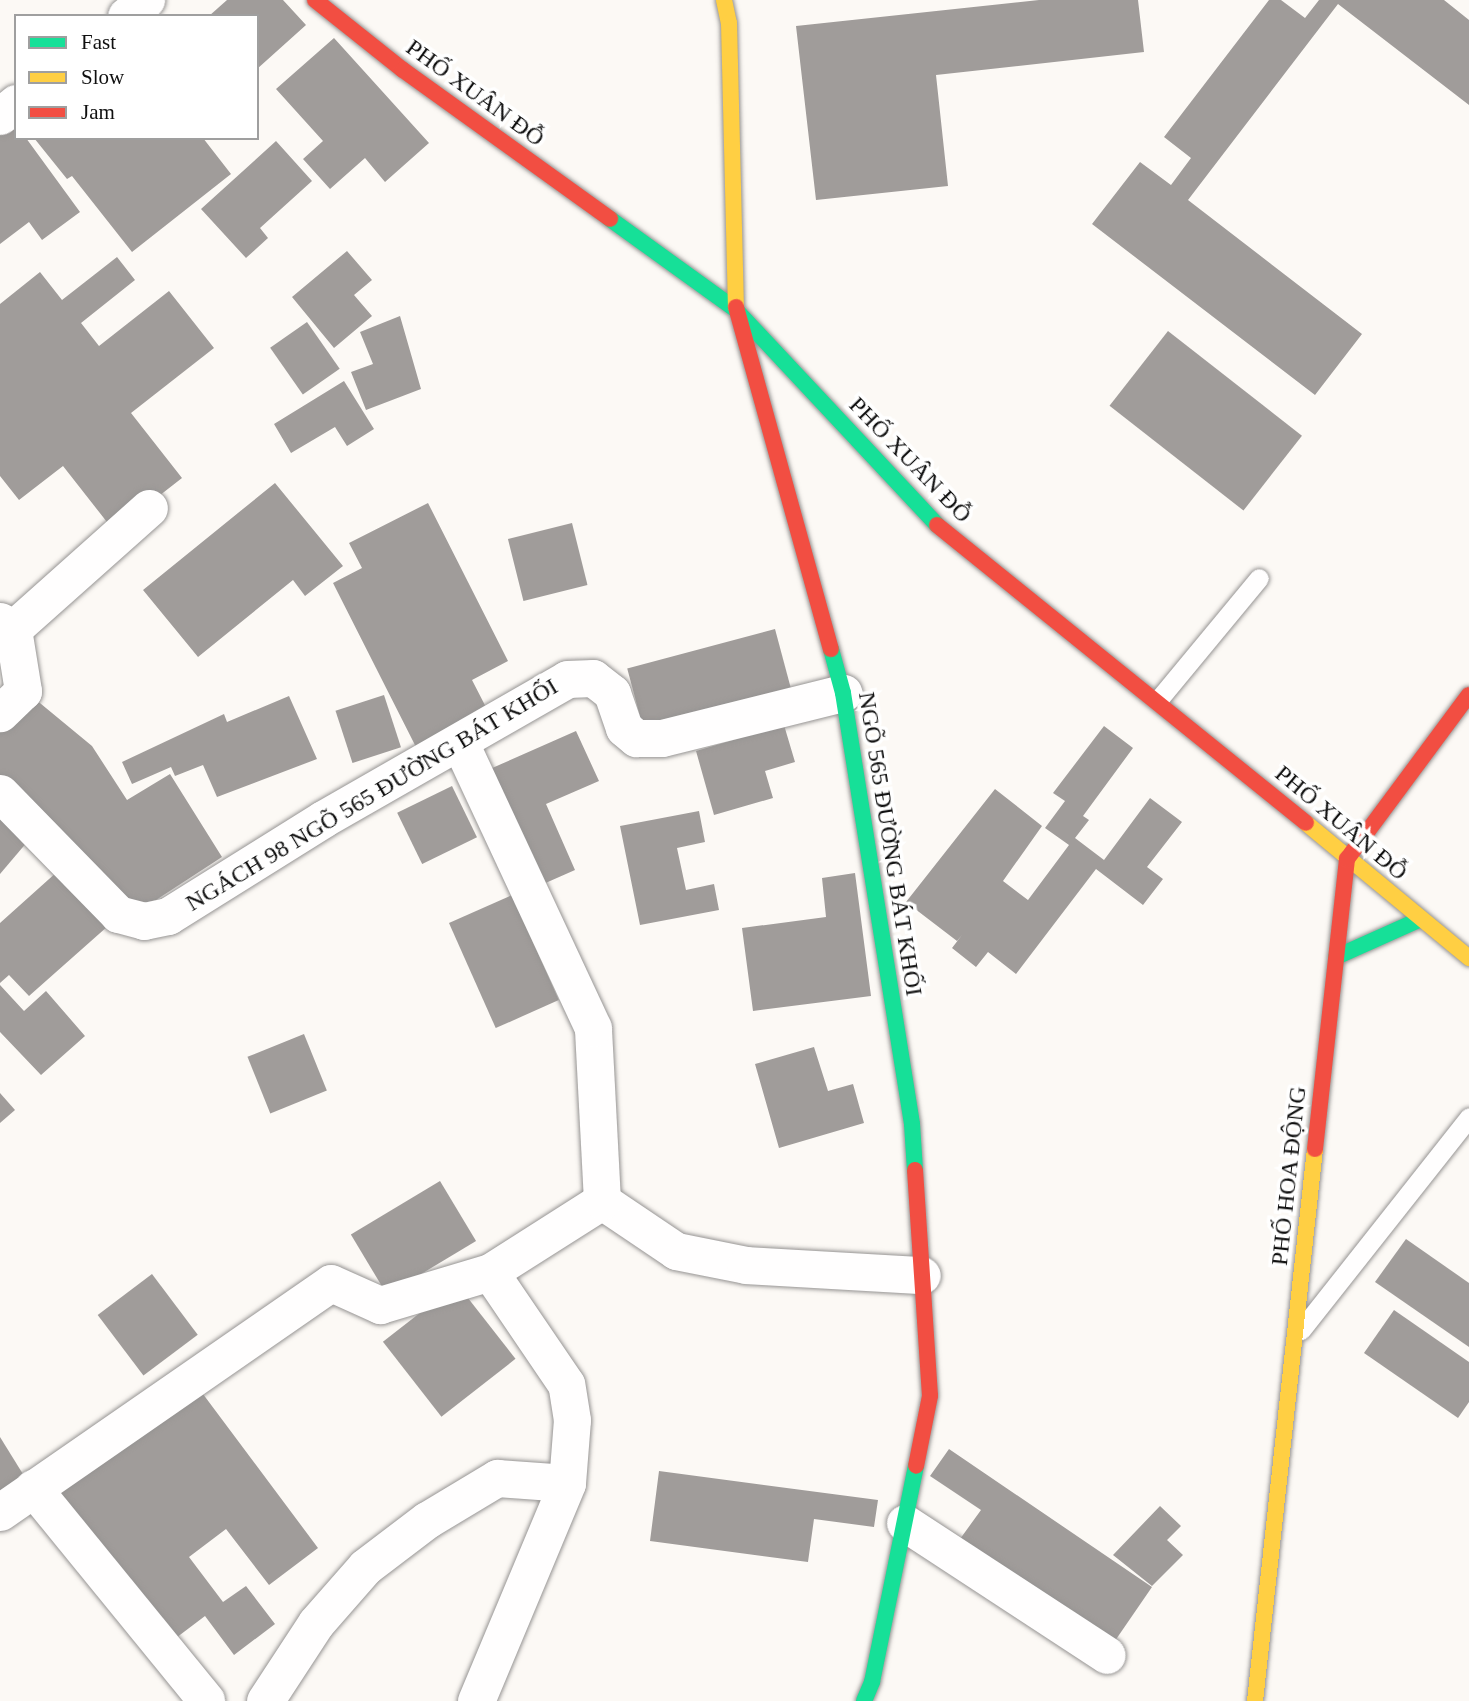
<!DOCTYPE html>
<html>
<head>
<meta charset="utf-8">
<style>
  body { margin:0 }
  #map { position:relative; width:1469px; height:1701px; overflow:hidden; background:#fcf9f5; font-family:Georgia,serif }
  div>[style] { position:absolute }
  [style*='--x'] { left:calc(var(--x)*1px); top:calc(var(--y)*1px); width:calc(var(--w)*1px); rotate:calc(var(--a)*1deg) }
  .building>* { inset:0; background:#a09c9a; transform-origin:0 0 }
  .roads { filter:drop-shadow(0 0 2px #969493) drop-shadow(0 0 2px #969493) }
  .lane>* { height:19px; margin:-9.5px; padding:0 9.5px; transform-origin:9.5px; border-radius:9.5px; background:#fffefe }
  .street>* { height:37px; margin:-18.5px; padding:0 18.5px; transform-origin:18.5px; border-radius:18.5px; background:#fffefe }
  .fast>* { height:16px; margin:-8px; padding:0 8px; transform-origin:8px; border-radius:8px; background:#16e098 }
  .slow>* { height:16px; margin:-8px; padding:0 8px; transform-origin:8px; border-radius:8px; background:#ffcf43 }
  .jam>* { height:16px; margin:-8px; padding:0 8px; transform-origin:8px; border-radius:8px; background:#f24e42 }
  span { translate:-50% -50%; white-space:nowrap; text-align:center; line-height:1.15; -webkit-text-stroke:7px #fff; paint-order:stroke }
  .street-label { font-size:24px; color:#0f0f0f }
  .legend { position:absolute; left:14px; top:14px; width:245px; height:126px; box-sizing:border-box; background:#fff; border:2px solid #9f9f9f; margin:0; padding:9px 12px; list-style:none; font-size:21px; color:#0f0f0f }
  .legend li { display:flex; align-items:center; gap:14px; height:35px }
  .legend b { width:35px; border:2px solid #9f9f9f }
</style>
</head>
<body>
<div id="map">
  <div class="building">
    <i style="clip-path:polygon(227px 0,283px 0,306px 25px,257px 69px,257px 16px,209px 16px)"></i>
    <i style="clip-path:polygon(1039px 0,1138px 0,1144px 52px,936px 75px,948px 186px,816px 200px,796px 26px)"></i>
    <i style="clip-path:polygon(1269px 0,1281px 0,1305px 18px,1319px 0,1444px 0,1469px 20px,1469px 105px,1338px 4px,1188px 200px,1362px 334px,1315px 395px,1092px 224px,1140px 162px,1171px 185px,1191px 158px,1164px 137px)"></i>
    <i style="clip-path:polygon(334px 38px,429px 143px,385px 182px,365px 158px,330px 189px,303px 159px,323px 141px,276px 89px)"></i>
    <i style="clip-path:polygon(16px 123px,16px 138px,26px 138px,80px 212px,42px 240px,29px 222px,0 244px,0 135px)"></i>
    <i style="clip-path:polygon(34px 138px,203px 138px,231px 174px,132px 252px,72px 176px,67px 179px)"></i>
    <i style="clip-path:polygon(276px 141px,312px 181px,260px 228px,268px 238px,246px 258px,201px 209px)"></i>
    <i style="clip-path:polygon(347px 251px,372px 280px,354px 295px,372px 316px,334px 348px,292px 297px)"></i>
    <i style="clip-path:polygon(117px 257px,135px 280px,81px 323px,99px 346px,169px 291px,214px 348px,131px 413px,182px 478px,114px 531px,63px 466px,19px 500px,0 476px,0 304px,40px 272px,62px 300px)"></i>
    <i style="clip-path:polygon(400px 316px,421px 389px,366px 410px,351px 372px,373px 364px,360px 332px)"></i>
    <i style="left:307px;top:322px;width:57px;height:45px;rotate:55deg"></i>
    <i style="left:1168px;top:331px;width:170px;height:95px;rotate:38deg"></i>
    <i style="clip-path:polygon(344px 381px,374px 429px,347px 446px,335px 427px,291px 453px,274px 424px)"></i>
    <i style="clip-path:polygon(275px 483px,343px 566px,305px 596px,293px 580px,198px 657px,143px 590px)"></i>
    <i style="clip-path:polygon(428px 503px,508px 661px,472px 680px,490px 715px,418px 751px,333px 583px,362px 568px,349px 543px)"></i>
    <i style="left:572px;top:523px;width:64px;height:66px;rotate:76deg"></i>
    <i style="left:775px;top:629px;width:68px;height:153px;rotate:75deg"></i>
    <i style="clip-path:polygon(29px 694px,92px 746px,127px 800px,170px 774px,222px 857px,156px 900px,130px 906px,0 791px,0 729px)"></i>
    <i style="left:384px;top:695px;width:55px;height:51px;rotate:72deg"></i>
    <i style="clip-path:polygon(289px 696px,317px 759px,217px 797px,203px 765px,175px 776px,171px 767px,132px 784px,122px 762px,224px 714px,227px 722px)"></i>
    <i style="clip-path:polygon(784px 725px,795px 762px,765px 771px,773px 798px,714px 815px,696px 751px)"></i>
    <i style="clip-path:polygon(1104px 726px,1133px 748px,1083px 816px,1089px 820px,1075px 838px,1104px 860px,1150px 798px,1182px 822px,1147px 867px,1163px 879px,1143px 905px,1096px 869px,1016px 974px,988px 952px,976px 967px,952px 948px,962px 935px,957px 941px,906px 902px,995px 789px,1042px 826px,1003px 881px,1028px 900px,1069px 845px,1045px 828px,1065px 801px,1053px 793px)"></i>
    <i style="clip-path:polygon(576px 731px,599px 781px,546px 804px,575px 870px,541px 885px,490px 769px)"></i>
    <i style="left:452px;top:786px;width:57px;height:61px;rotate:64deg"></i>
    <i style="clip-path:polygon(699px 811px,705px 842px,677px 848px,686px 890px,714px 884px,719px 910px,640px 925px,620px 826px)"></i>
    <i style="clip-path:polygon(0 818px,28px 841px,0 874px)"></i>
    <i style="clip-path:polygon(58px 871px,108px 926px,29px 996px,9px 975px,0 983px,0 923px)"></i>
    <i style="clip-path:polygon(855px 873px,871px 996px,753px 1011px,742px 928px,826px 917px,822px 878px)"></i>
    <i style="left:512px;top:895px;width:115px;height:69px;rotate:66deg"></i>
    <i style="clip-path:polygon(0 985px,24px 1011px,46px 991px,85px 1036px,41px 1075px,0 1032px)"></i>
    <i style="left:304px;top:1034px;width:61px;height:61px;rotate:68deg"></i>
    <i style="clip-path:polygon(814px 1047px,828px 1091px,853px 1084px,864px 1123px,779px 1148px,755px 1064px)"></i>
    <i style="clip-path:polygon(0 1093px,15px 1110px,0 1123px)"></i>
    <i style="left:440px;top:1181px;width:70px;height:104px;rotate:59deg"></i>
    <i style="clip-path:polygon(1406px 1239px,1469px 1283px,1469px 1347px,1375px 1282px)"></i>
    <i style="left:152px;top:1274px;width:76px;height:68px;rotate:53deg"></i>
    <i style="left:457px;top:1284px;width:95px;height:94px;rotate:52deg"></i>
    <i style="clip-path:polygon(1394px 1310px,1469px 1362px,1469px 1402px,1458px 1418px,1364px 1353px)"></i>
    <i style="clip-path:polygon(197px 1386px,318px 1548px,269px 1585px,226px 1529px,189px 1557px,223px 1602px,246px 1586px,275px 1624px,234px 1655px,205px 1616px,168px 1644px,55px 1493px)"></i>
    <i style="clip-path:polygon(0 1437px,26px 1479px,0 1495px)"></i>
    <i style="clip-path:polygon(949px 1449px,1152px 1587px,1108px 1651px,960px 1539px,981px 1510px,930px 1476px)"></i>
    <i style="clip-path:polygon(659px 1471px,878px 1500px,874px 1527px,814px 1519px,808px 1562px,650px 1541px)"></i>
    <i style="clip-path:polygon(1160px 1506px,1181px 1526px,1167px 1540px,1183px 1555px,1152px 1586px,1113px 1555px)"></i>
  </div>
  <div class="roads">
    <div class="lane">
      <i style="--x:1158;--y:700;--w:158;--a:-50.4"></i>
      <i style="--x:1301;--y:1330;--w:271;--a:-51.7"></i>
    </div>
    <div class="street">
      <i style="--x:126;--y:16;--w:26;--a:-39"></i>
      <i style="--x:0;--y:116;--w:21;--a:-39"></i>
      <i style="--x:0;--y:621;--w:15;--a:32"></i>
      <i style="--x:13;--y:629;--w:63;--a:80.8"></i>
      <i style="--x:23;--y:691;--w:32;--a:136"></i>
      <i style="--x:13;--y:629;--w:182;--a:-41.7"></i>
      <i style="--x:0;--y:793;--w:169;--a:45.7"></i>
      <i style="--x:118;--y:914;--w:27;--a:15"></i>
      <i style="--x:144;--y:921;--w:25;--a:-12"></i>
      <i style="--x:168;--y:916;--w:183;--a:-32"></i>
      <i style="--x:323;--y:819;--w:281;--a:-29.8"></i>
      <i style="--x:567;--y:679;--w:26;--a:-2"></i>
      <i style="--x:593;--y:678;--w:24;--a:38"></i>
      <i style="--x:612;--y:693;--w:37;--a:71"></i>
      <i style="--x:624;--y:728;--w:16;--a:40"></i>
      <i style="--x:636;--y:738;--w:26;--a:0"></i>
      <i style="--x:662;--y:738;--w:187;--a:-14"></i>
      <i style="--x:602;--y:1201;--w:89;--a:34"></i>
      <i style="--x:676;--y:1251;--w:71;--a:11.3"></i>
      <i style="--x:746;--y:1265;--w:176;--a:3.3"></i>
      <i style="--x:33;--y:1488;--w:274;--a:50.8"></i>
      <i style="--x:0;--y:1512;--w:402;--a:-34.7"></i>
      <i style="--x:331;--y:1283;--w:54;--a:24.2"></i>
      <i style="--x:380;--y:1305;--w:115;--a:-16.7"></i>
      <i style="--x:490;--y:1272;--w:133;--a:-32.4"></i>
      <i style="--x:602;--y:1201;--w:173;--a:-93"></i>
      <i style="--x:593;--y:1028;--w:315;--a:-115"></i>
      <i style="--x:905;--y:1523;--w:241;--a:33.2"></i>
      <i style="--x:265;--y:1701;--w:93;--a:-56.8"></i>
      <i style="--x:316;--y:1623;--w:74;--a:-48.8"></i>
      <i style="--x:365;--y:1567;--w:78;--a:-37.2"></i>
      <i style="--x:427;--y:1520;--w:82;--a:-31"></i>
      <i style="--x:497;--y:1478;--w:70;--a:4.1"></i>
      <i style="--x:476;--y:1701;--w:236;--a:-67.3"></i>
      <i style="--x:567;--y:1483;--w:63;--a:-85.5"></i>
      <i style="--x:572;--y:1420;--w:36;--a:-99"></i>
      <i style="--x:566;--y:1384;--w:135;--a:-124.2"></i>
    </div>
    <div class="fast">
      <i style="--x:610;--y:219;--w:155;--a:35.8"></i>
      <i style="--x:736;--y:310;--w:294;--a:46.9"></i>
      <i style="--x:831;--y:649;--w:46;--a:74.7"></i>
      <i style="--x:843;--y:693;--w:436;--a:80.9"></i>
      <i style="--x:912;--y:1124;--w:46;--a:86.3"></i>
      <i style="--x:1336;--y:957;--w:93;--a:-24.1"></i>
      <i style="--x:864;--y:1701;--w:21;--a:-67"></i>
      <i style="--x:872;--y:1682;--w:220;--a:-78.5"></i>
    </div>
    <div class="slow">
      <i style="--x:724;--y:0;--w:24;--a:78"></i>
      <i style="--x:729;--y:23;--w:284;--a:88.6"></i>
      <i style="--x:1306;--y:823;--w:212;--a:39.6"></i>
      <i style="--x:1255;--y:1701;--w:555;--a:-83.8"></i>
    </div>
    <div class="jam">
      <i style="--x:315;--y:0;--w:112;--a:38.5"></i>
      <i style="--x:403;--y:70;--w:255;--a:35.7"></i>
      <i style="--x:736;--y:307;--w:355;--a:74.5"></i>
      <i style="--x:937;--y:525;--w:474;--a:38.9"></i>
      <i style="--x:1315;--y:1149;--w:292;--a:-83.7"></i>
      <i style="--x:1347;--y:859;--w:204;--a:-53.4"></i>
      <i style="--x:915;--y:1170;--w:226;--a:86.2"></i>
      <i style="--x:930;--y:1396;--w:71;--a:101.3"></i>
    </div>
  </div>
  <div class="street-label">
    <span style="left:475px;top:93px;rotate:36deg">PHỐ XUÂN ĐỖ</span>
    <span style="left:910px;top:460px;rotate:46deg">PHỐ XUÂN ĐỖ</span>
    <span style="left:372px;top:795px;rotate:-31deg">NGÁCH 98 NGÕ 565 ĐƯỜNG BÁT KHỐI</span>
    <span style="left:1341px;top:823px;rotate:40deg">PHỐ XUÂN ĐỖ</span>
    <span style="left:890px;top:844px;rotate:81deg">NGÕ 565 ĐƯỜNG BÁT KHỐI</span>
    <span style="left:1289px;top:1176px;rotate:-84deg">PHỐ HOA ĐỘNG</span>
  </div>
  <ul class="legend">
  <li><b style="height:9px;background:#16e098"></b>Fast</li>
  <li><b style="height:9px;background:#ffcf43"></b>Slow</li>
  <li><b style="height:9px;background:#f24e42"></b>Jam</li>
  </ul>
</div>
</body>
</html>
